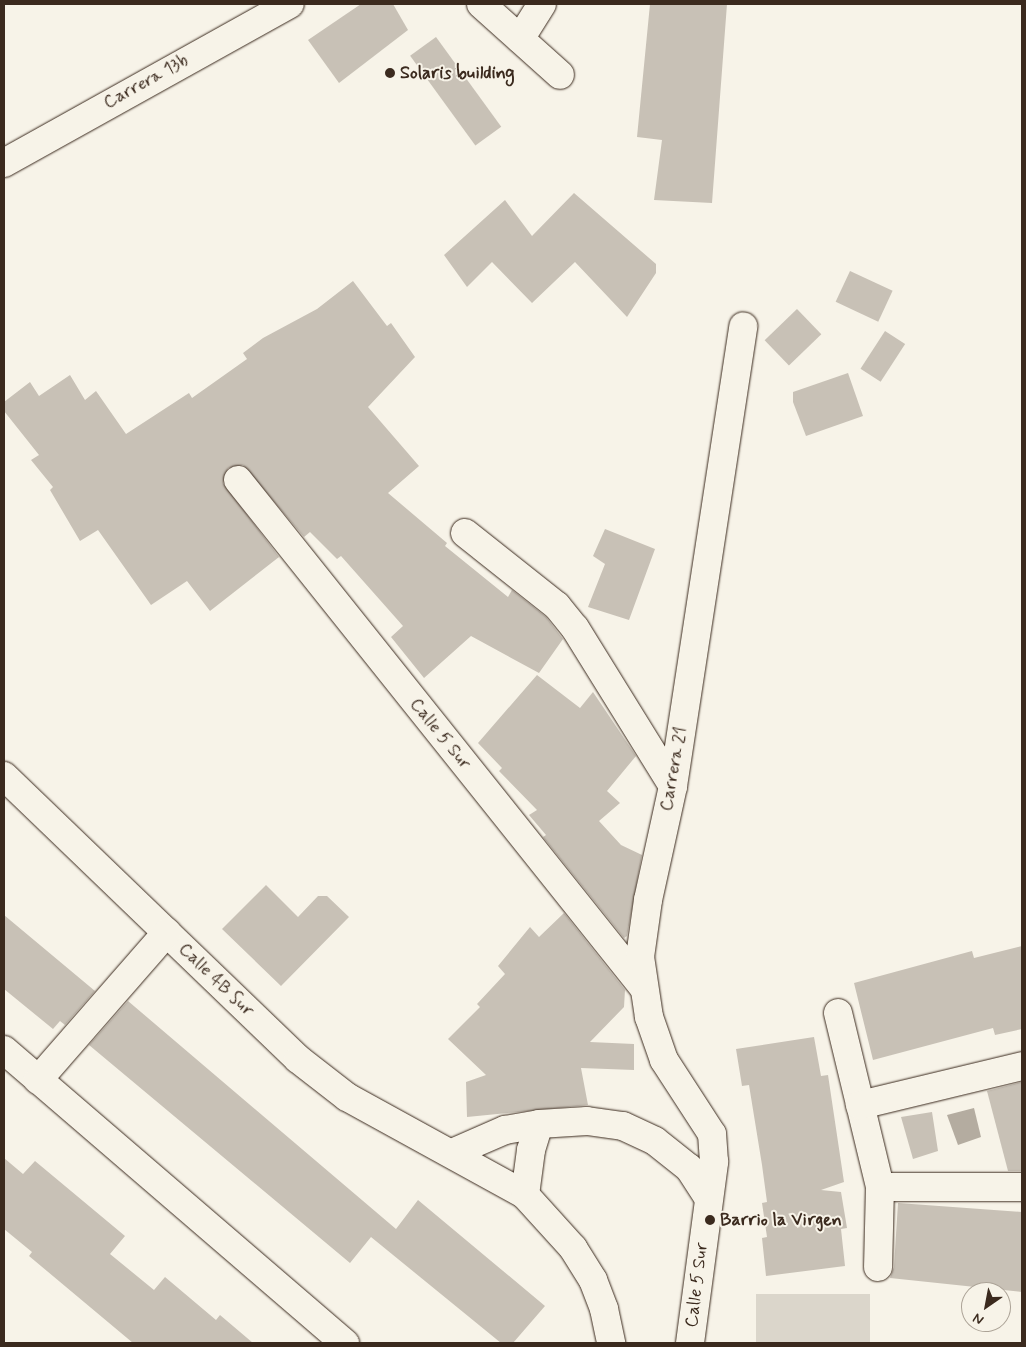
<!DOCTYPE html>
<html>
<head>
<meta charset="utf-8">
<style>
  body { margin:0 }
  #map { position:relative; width:1026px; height:1347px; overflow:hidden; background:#f7f3e8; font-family:Mynerve,sans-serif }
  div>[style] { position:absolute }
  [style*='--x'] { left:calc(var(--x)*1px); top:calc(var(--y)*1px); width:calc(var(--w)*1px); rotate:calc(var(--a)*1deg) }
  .green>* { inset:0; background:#dbd6cb; transform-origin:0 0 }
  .water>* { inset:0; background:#b4aca0 }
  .building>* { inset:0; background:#c8c1b6; transform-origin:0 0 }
  .roads { filter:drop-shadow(0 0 1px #3b2a1e) drop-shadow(0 0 1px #3b2a1e) }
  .minor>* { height:28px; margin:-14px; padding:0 14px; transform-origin:14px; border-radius:14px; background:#f7f3e8 }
  .dots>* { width:14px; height:14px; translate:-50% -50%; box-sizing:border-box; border:2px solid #f7f3e8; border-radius:50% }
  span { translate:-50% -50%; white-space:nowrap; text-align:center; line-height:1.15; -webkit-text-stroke:4px #f7f3e8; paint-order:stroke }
  .poi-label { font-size:18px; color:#3b2a1e; font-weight:700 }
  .left { translate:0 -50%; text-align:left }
  .street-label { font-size:18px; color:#3b2a1e }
  .frame { position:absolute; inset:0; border:5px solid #3b2a1e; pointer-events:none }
  .north { position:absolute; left:961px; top:1282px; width:50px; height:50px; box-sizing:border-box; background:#f7f3e8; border:1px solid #aca397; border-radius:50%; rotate:213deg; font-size:14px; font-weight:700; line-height:20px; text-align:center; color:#3b2a1e }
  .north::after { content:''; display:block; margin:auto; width:18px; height:22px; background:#3b2a1e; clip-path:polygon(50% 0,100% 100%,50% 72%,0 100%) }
</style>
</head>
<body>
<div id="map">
  <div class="green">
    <i style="left:756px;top:1294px;width:114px;height:49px"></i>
  </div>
  <div class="water">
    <i style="clip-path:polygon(974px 1108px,981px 1137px,958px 1145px,947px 1115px)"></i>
  </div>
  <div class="building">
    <i style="clip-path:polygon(361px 4px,393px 4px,408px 30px,339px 83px,308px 40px)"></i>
    <i style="clip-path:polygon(650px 4px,727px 4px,712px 203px,654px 200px,662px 140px,637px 137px)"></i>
    <i style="left:436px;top:37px;width:111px;height:32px;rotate:54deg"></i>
    <i style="clip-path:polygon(574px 193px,656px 264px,656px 273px,627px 317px,575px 262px,532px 303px,492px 262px,467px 287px,444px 255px,505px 200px,532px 236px)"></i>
    <i style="left:850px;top:271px;width:47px;height:34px;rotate:25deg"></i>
    <i style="clip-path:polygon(353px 281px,387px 326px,391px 323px,415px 357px,368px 407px,419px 466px,388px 493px,447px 543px,445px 546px,508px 597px,512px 590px,546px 617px,563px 639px,539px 673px,471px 636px,424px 678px,391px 637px,403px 626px,341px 556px,337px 559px,310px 532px,304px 537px,243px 465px,228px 468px,223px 483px,279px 557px,210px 611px,187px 581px,151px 605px,98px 530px,80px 541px,50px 490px,53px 487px,31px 460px,39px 455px,4px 411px,4px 402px,30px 382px,39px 396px,70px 375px,85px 400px,96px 391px,126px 434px,189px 393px,192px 398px,247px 359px,243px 353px,263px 338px,317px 309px)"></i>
    <i style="left:797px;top:309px;width:35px;height:45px;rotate:46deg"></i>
    <i style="left:885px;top:331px;width:24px;height:45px;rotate:33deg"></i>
    <i style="clip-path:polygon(848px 373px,863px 416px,806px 436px,793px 402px,793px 392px)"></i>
    <i style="clip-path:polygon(605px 529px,655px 549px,629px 620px,588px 607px,605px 564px,593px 556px)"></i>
    <i style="clip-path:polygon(537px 675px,580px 708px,593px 692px,636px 756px,607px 791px,620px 803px,599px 821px,621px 845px,642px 855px,627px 936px,624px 938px,543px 837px,546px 835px,529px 815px,537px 810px,499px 771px,502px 768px,478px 743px)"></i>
    <i style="clip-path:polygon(266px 885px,298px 917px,318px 896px,327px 896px,349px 917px,281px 986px,222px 929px)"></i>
    <i style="clip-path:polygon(564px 913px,625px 990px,624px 1007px,590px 1042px,634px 1044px,634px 1070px,581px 1068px,588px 1105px,467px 1117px,466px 1082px,486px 1075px,448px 1039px,480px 1007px,477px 1004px,505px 974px,498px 966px,530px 927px,539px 937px)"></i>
    <i style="clip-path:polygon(4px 915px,95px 991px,65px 1025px,60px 1021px,53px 1029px,4px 989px)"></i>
    <i style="clip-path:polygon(1022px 946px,1022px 1029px,995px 1035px,993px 1028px,873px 1060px,854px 983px,972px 951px,974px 958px)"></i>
    <i style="clip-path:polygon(128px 1001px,396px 1229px,418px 1200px,545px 1306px,513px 1343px,501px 1343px,371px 1237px,350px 1263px,89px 1045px)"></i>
    <i style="clip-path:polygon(814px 1037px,821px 1076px,828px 1075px,844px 1182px,821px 1190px,841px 1192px,847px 1228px,841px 1229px,845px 1266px,766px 1276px,762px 1238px,767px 1237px,762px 1203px,767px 1202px,762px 1165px,749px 1085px,742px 1086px,736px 1049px)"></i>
    <i style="clip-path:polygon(1022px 1082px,1022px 1171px,1008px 1171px,987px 1091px)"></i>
    <i style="clip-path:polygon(932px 1112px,938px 1151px,913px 1159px,901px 1117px)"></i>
    <i style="clip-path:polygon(4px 1158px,23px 1174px,35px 1161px,125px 1236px,110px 1254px,154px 1290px,165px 1277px,216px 1320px,220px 1315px,253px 1343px,133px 1343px,29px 1256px,32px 1252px,4px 1229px)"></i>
    <i style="clip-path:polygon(898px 1203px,1022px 1212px,1022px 1292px,890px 1278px,894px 1267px)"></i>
  </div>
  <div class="roads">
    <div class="minor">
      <i style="--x:481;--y:4;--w:106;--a:41.9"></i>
      <i style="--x:520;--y:39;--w:41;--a:-57.8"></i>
      <i style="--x:4;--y:163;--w:327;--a:-29.1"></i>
      <i style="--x:238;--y:480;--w:649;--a:51.38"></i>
      <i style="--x:465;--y:533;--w:117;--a:38.4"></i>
      <i style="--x:557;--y:606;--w:28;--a:51"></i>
      <i style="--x:575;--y:628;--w:186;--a:58.2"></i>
      <i style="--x:4;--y:776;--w:408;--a:43.9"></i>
      <i style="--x:298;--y:1059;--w:62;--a:37.8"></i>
      <i style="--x:347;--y:1097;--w:203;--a:28.8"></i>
      <i style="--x:525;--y:1195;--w:72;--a:47.8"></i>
      <i style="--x:573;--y:1248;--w:38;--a:58"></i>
      <i style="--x:593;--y:1280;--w:31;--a:69"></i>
      <i style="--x:604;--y:1309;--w:35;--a:78"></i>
      <i style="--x:838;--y:1013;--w:179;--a:76.4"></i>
      <i style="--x:880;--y:1187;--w:80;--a:91.4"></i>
      <i style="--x:4;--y:1050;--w:450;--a:40.7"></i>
      <i style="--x:38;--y:1080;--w:196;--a:-48.9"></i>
      <i style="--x:860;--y:1105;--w:167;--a:-13.5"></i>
      <i style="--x:452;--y:1153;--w:58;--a:-23.5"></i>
      <i style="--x:505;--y:1130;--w:35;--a:-10"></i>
      <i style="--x:539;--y:1124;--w:48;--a:-3.6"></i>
      <i style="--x:587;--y:1121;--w:36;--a:8"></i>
      <i style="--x:623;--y:1126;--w:35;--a:25"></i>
      <i style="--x:655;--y:1141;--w:43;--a:38.5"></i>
      <i style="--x:689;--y:1168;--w:35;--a:57"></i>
      <i style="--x:880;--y:1187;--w:142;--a:0"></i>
      <i style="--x:525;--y:1195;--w:45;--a:-82.4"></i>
      <i style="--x:531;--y:1150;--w:27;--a:-73"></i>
      <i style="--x:690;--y:1343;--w:183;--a:-82.4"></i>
      <i style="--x:714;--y:1162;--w:28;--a:-94"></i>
      <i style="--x:712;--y:1134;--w:88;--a:-123"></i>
      <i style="--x:664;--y:1060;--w:46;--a:-109.2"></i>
      <i style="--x:649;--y:1017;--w:61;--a:-98.5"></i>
      <i style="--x:640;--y:957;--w:58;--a:-82"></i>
      <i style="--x:648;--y:900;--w:117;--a:-77.6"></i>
      <i style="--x:673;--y:786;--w:465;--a:-81.3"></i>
    </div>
  </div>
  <div class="dots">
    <i style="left:390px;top:73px;background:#3b2a1e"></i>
    <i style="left:710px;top:1220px;background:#3b2a1e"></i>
  </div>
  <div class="poi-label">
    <span class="left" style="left:400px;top:73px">Solaris building</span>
    <span class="left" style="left:720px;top:1220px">Barrio la Virgen</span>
  </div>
  <div class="street-label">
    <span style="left:146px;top:82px;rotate:-29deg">Carrera 13b</span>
    <span style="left:440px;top:734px;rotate:51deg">Calle 5 Sur</span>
    <span style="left:674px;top:769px;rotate:-80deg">Carrera 21</span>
    <span style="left:216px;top:980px;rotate:44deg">Calle 4B Sur</span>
    <span style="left:697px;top:1285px;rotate:-83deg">Calle 5 Sur</span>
  </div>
  <div class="frame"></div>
  <div class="north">N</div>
</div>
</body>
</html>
